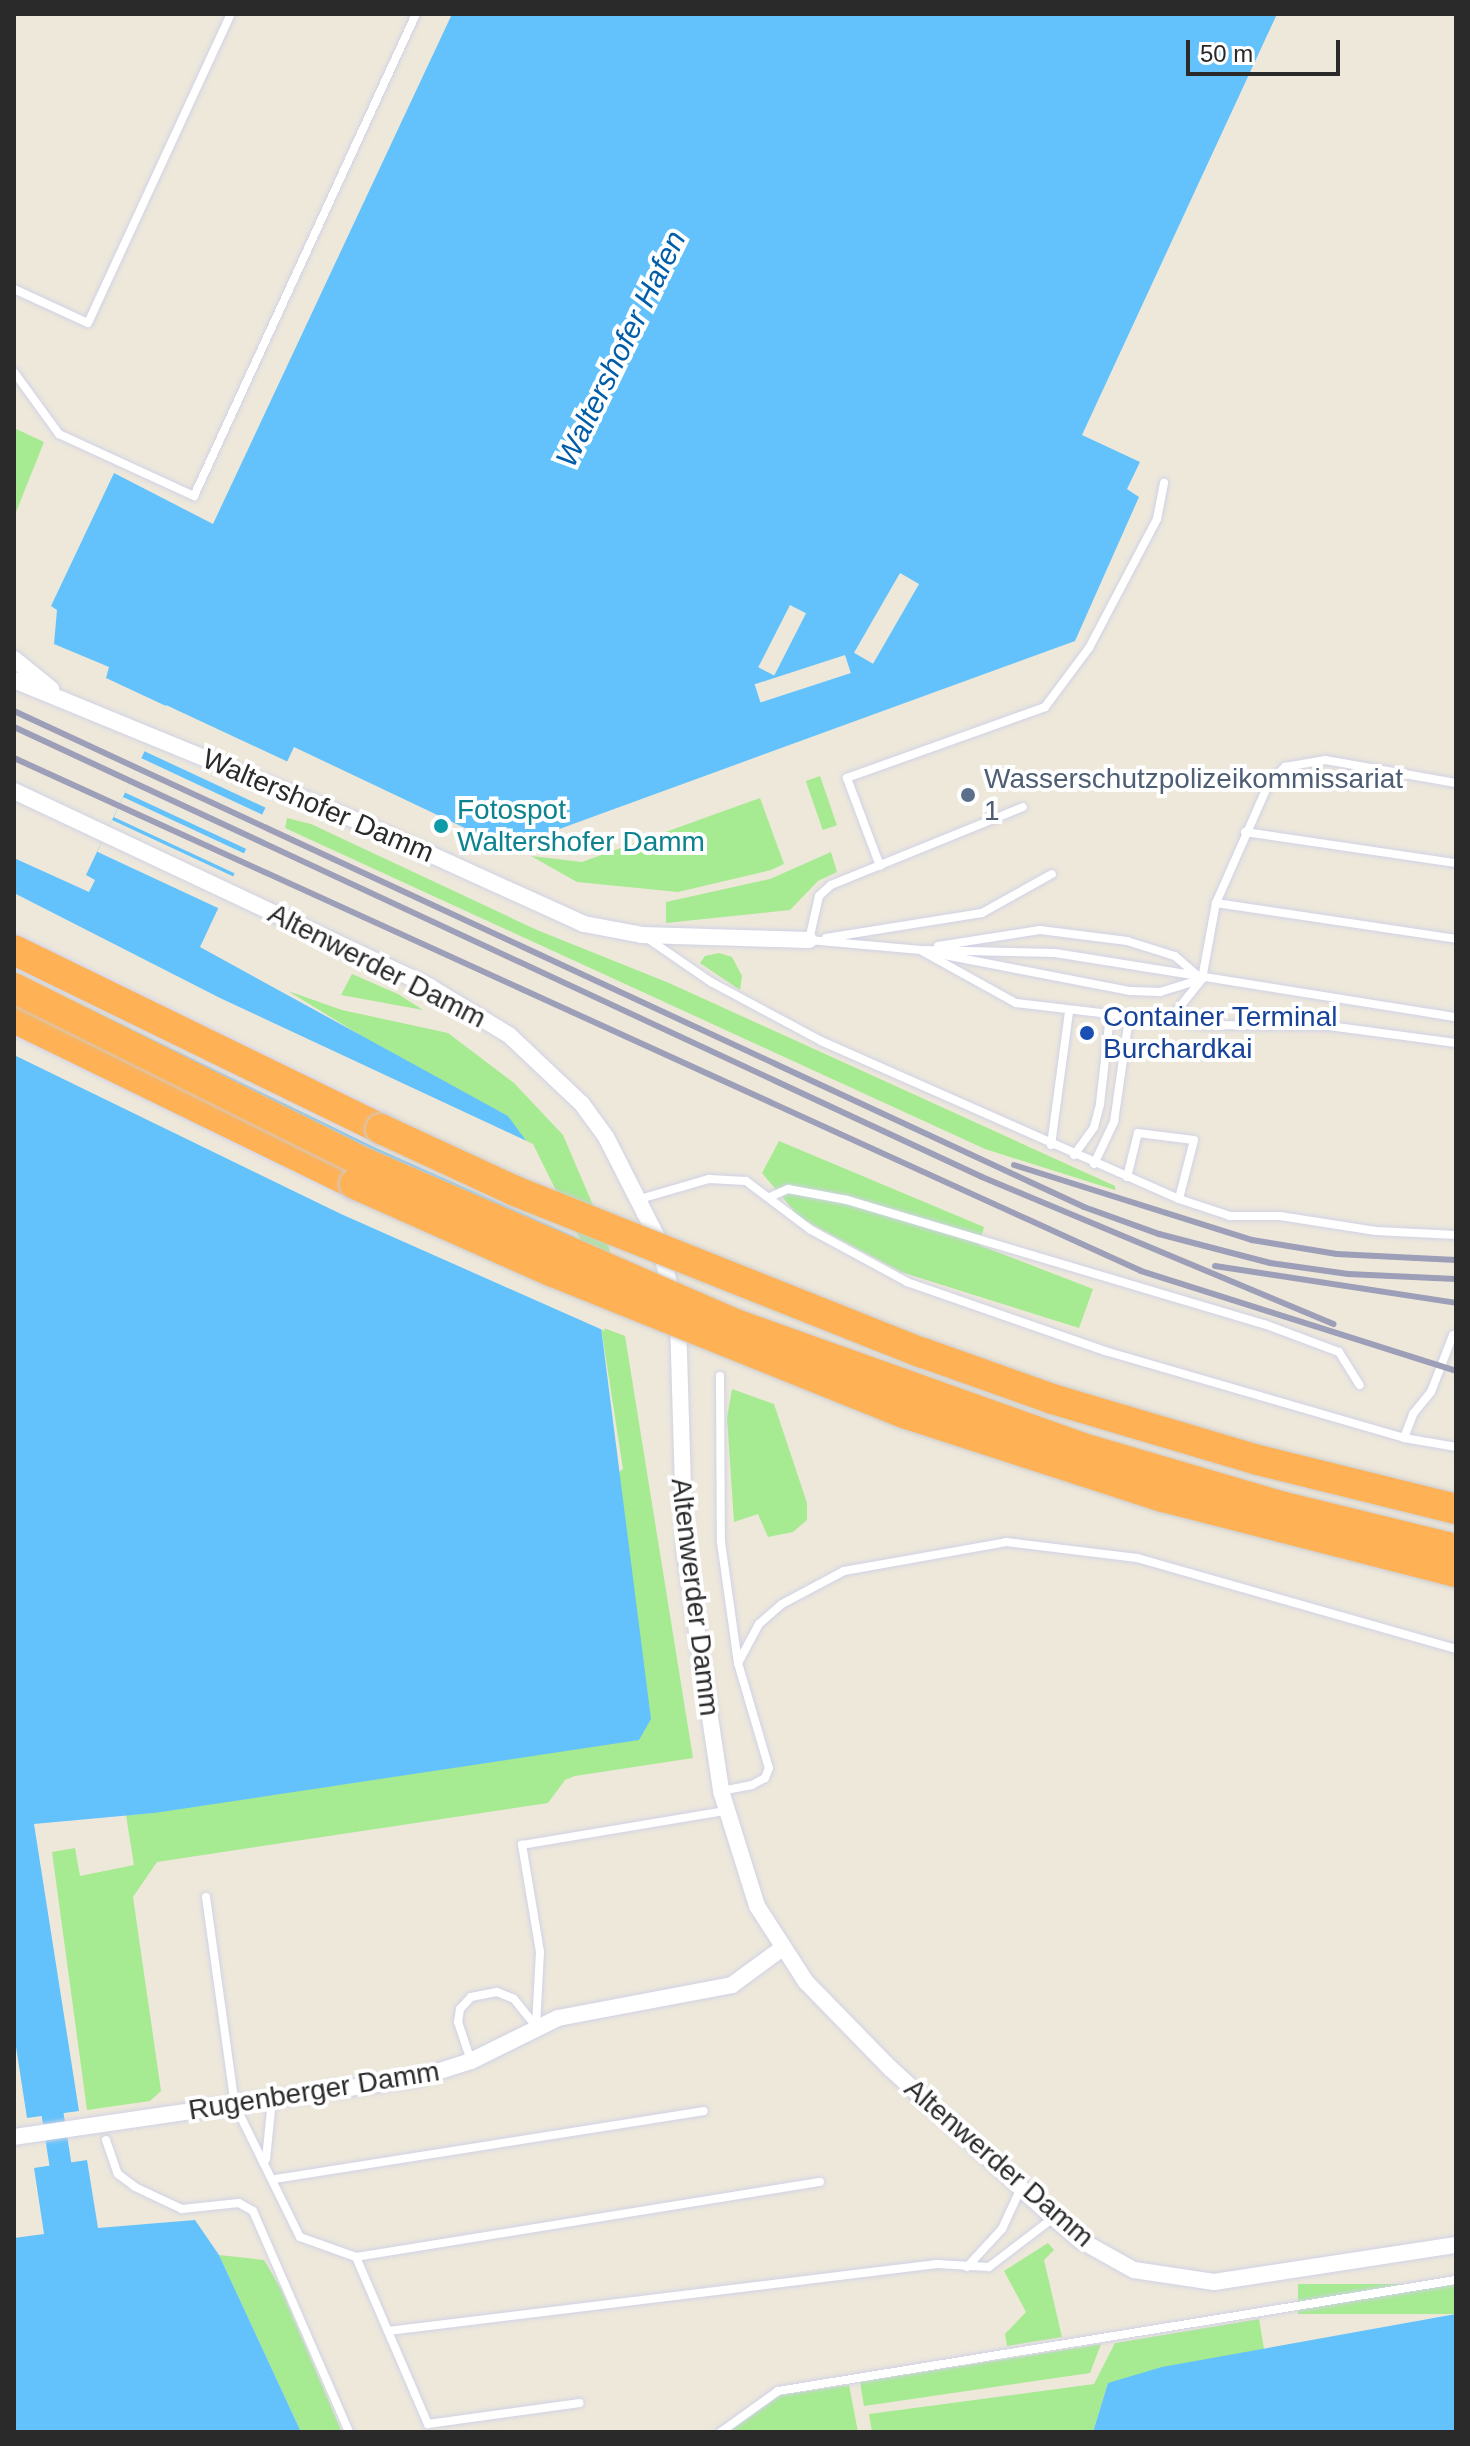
<!DOCTYPE html>
<html>
<head>
<meta charset="utf-8">
<style>
  body { margin:0 }
  #map { position:relative; width:1470px; height:2446px; overflow:hidden; background:#eee8db; font-family:Helvetica,sans-serif }
  div>[style] { position:absolute }
  [style*='--x'] { left:calc(var(--x)*1px); top:calc(var(--y)*1px); width:calc(var(--w)*1px); rotate:calc(var(--a)*1deg) }
  .green>* { inset:0; background:#a6ea91; transform-origin:0 0 }
  .water>* { inset:0; background:#63c2fb }
  .pier>* { inset:0; background:#eee8db; transform-origin:0 0 }
  .canal>* { height:22px; margin:-11px; padding:0 11px; transform-origin:11px; border-radius:11px; background:#63c2fb }
  .roads { filter:drop-shadow(0 0 2px #d0d2e5) drop-shadow(0 0 2px #d0d2e5) }
  .service>* { height:8px; margin:-4px; padding:0 4px; transform-origin:4px; border-radius:4px; background:#fff }
  .minor>* { height:16px; margin:-8px; padding:0 8px; transform-origin:8px; border-radius:8px; background:#fff }
  .motorway>* { height:30px; margin:-15px; padding:0 15px; transform-origin:15px; border-radius:15px; background:#ffb155 }
  .rail>* { height:6px; margin:-3px; padding:0 3px; transform-origin:3px; border-radius:3px; background:#9d9eb7 }
  .bridges { filter:drop-shadow(0 0 2px #ccc) drop-shadow(0 0 2px #ccc) }
  .motorway-bridge>* { height:30px; margin:-15px; padding:0 15px; transform-origin:15px; border-radius:15px; background:#ffb155 }
  .dots>* { width:22px; height:22px; translate:-50% -50%; box-sizing:border-box; border:4px solid #fff; border-radius:50% }
  span { translate:-50% -50%; white-space:nowrap; text-align:center; line-height:1.15; -webkit-text-stroke:8px #fff; paint-order:stroke }
  .service-label { font-size:28px; color:#4e5e75 }
  .left { translate:0 -50%; text-align:left }
  .street-label { font-size:28px; color:#2a2a2a }
  .culture-label { font-size:28px; color:#0d838f }
  .transit-label { font-size:28px; color:#164399 }
  .water-label { font-size:30px; color:#005da9; font-style:italic }
  .frame { position:absolute; inset:0; border:16px solid #2a2a2a; pointer-events:none }
  .scale { position:absolute; left:1186px; top:40px; width:154px; height:36px; box-sizing:border-box; border:4px solid #2a2a2a; border-top:0; padding-left:10px; font-size:24px; line-height:28px; white-space:nowrap; color:#2a2a2a; -webkit-text-stroke:6px #fff; paint-order:stroke }
</style>
</head>
<body>
<div id="map">
  <div class="green">
    <i style="clip-path:polygon(14px 428px,44px 442px,14px 517px)"></i>
    <i style="left:820px;top:776px;width:52px;height:15px;rotate:71deg"></i>
    <i style="clip-path:polygon(760px 798px,784px 864px,771px 870px,678px 892px,577px 882px,531px 856px,582px 862px)"></i>
    <i style="clip-path:polygon(287px 818px,311px 824px,537px 930px,669px 983px,1115px 1186px,1115px 1190px,985px 1149px,285px 828px)"></i>
    <i style="clip-path:polygon(831px 852px,837px 872px,818px 881px,790px 910px,666px 923px,666px 902px,770px 879px)"></i>
    <i style="clip-path:polygon(719px 953px,732px 957px,742px 976px,740px 990px,700px 963px,705px 956px)"></i>
    <i style="clip-path:polygon(352px 974px,398px 994px,423px 1010px,341px 995px)"></i>
    <i style="clip-path:polygon(288px 991px,342px 1010px,448px 1033px,514px 1083px,563px 1135px,607px 1238px,614px 1272px,584px 1262px,508px 1116px,401px 1060px)"></i>
    <i style="clip-path:polygon(779px 1141px,984px 1227px,979px 1245px,1093px 1289px,1079px 1328px,901px 1272px,800px 1218px,762px 1173px)"></i>
    <i style="clip-path:polygon(601px 1327px,625px 1336px,693px 1758px,575px 1776px,565px 1780px,548px 1803px,157px 1862px,133px 1897px,161px 2091px,150px 2101px,87px 2110px,52px 1852px,75px 1848px,80px 1876px,134px 1865px,126px 1815px,154px 1813px,623px 1469px)"></i>
    <i style="clip-path:polygon(732px 1389px,774px 1404px,807px 1503px,807px 1520px,793px 1532px,768px 1537px,758px 1514px,734px 1522px,727px 1418px)"></i>
    <i style="clip-path:polygon(1048px 2243px,1054px 2250px,1044px 2260px,1062px 2337px,1007px 2346px,1005px 2334px,1026px 2312px,1004px 2271px)"></i>
    <i style="clip-path:polygon(219px 2255px,264px 2260px,281px 2289px,342px 2432px,301px 2432px)"></i>
    <i style="left:1456px;top:2284px;width:30px;height:158px;rotate:90deg"></i>
    <i style="clip-path:polygon(1259px 2319px,1264px 2349px,1108px 2383px,1093px 2432px,872px 2432px,869px 2414px,1094px 2384px,1115px 2343px)"></i>
    <i style="clip-path:polygon(1101px 2344px,1090px 2373px,864px 2406px,860px 2382px)"></i>
    <i style="clip-path:polygon(849px 2385px,858px 2432px,728px 2432px,781px 2395px)"></i>
  </div>
  <div class="water">
    <i style="clip-path:polygon(452px 14px,1277px 14px,1082px 435px,1140px 462px,1127px 489px,1139px 497px,1075px 641px,507px 848px,294px 747px,200px 947px,508px 1116px,527px 1142px,569px 1220px,601px 1327px,651px 1719px,639px 1740px,154px 1813px,34px 1824px,79px 2111px,27px 2118px,14px 2034px,14px 858px,89px 892px,95px 880px,86px 875px,166px 706px,106px 678px,109px 667px,54px 644px,57px 610px,51px 606px,114px 473px,213px 524px)"></i>
    <i style="clip-path:polygon(87px 2160px,98px 2228px,195px 2220px,219px 2255px,301px 2432px,14px 2432px,14px 2238px,44px 2234px,34px 2168px)"></i>
    <i style="clip-path:polygon(1456px 2314px,1456px 2432px,1093px 2432px,1108px 2383px,1162px 2367px)"></i>
  </div>
  <div class="pier">
    <i style="left:900px;top:573px;width:22px;height:92px;rotate:30deg"></i>
    <i style="left:790px;top:605px;width:18px;height:70px;rotate:27deg"></i>
    <i style="left:845px;top:655px;width:19px;height:95px;rotate:72deg"></i>
    <i style="left:166px;top:705px;width:138px;height:51px;rotate:25deg"></i>
    <i style="left:141px;top:758px;width:137px;height:38px;rotate:25deg"></i>
    <i style="left:123px;top:797px;width:138px;height:22px;rotate:25deg"></i>
    <i style="left:112px;top:820px;width:138px;height:35px;rotate:25deg"></i>
    <i style="clip-path:polygon(14px 893px,220px 998px,533px 1144px,580px 1239px,376px 1148px,14px 972px)"></i>
    <i style="clip-path:polygon(14px 978px,588px 1261px,605px 1331px,341px 1214px,14px 1055px)"></i>
  </div>
  <div class="canal">
    <i style="--x:48;--y:2085;--w:110;--a:81.1"></i>
  </div>
  <div class="roads">
    <div class="service">
      <i style="--x:14;--y:289;--w:81;--a:24.7"></i>
      <i style="--x:88;--y:323;--w:340;--a:-65.2"></i>
      <i style="--x:14;--y:372;--w:77;--a:54"></i>
      <i style="--x:59;--y:434;--w:149;--a:24.7"></i>
      <i style="--x:194;--y:496;--w:531;--a:-65.27"></i>
      <i style="--x:1245;--y:832;--w:213;--a:8.4"></i>
      <i style="--x:880;--y:866;--w:94;--a:-110.6"></i>
      <i style="--x:847;--y:778;--w:210;--a:-19.7"></i>
      <i style="--x:1045;--y:707;--w:74;--a:-53.3"></i>
      <i style="--x:1089;--y:648;--w:146;--a:-62.2"></i>
      <i style="--x:1157;--y:519;--w:37;--a:-79"></i>
      <i style="--x:1216;--y:903;--w:243;--a:8.5"></i>
      <i style="--x:647;--y:938;--w:78;--a:34.5"></i>
      <i style="--x:711;--y:982;--w:125;--a:28.2"></i>
      <i style="--x:821;--y:1041;--w:391;--a:23.8"></i>
      <i style="--x:1179;--y:1199;--w:54;--a:18.4"></i>
      <i style="--x:1230;--y:1216;--w:50;--a:0"></i>
      <i style="--x:1280;--y:1216;--w:97;--a:8.9"></i>
      <i style="--x:1376;--y:1231;--w:80;--a:2.9"></i>
      <i style="--x:826;--y:938;--w:158;--a:-9.1"></i>
      <i style="--x:982;--y:913;--w:80;--a:-29.1"></i>
      <i style="--x:809;--y:940;--w:112;--a:5.1"></i>
      <i style="--x:921;--y:950;--w:134;--a:1.3"></i>
      <i style="--x:1055;--y:953;--w:406;--a:9.1"></i>
      <i style="--x:809;--y:940;--w:45;--a:-77.2"></i>
      <i style="--x:819;--y:896;--w:16;--a:-43"></i>
      <i style="--x:831;--y:885;--w:207;--a:-22.1"></i>
      <i style="--x:938;--y:946;--w:103;--a:-8.9"></i>
      <i style="--x:1040;--y:930;--w:88;--a:7.2"></i>
      <i style="--x:1127;--y:941;--w:50;--a:17.4"></i>
      <i style="--x:1175;--y:956;--w:33;--a:41"></i>
      <i style="--x:922;--y:951;--w:107;--a:29"></i>
      <i style="--x:1016;--y:1003;--w:188;--a:6.7"></i>
      <i style="--x:1203;--y:1025;--w:126;--a:0.5"></i>
      <i style="--x:1329;--y:1026;--w:128;--a:7.6"></i>
      <i style="--x:934;--y:953;--w:200;--a:11"></i>
      <i style="--x:1130;--y:991;--w:30;--a:2"></i>
      <i style="--x:1160;--y:992;--w:41;--a:-17.1"></i>
      <i style="--x:1163;--y:1020;--w:13;--a:-29"></i>
      <i style="--x:1174;--y:1014;--w:45;--a:-51.3"></i>
      <i style="--x:1202;--y:979;--w:77;--a:-79.6"></i>
      <i style="--x:1216;--y:903;--w:131;--a:-66.2"></i>
      <i style="--x:1269;--y:783;--w:23;--a:-45"></i>
      <i style="--x:1285;--y:767;--w:41;--a:-9.9"></i>
      <i style="--x:1325;--y:760;--w:133;--a:10"></i>
      <i style="--x:1051;--y:1145;--w:135;--a:-82.3"></i>
      <i style="--x:1074;--y:1155;--w:34;--a:-54"></i>
      <i style="--x:1094;--y:1127;--w:24;--a:-75"></i>
      <i style="--x:1100;--y:1104;--w:89;--a:-83.5"></i>
      <i style="--x:1094;--y:1164;--w:47;--a:-64.5"></i>
      <i style="--x:1114;--y:1122;--w:105;--a:-81.8"></i>
      <i style="--x:1127;--y:1177;--w:45;--a:-76"></i>
      <i style="--x:1138;--y:1133;--w:56;--a:7.1"></i>
      <i style="--x:1194;--y:1140;--w:61;--a:104.3"></i>
      <i style="--x:770;--y:1197;--w:20;--a:-24"></i>
      <i style="--x:788;--y:1189;--w:60;--a:10.6"></i>
      <i style="--x:847;--y:1200;--w:435;--a:16.6"></i>
      <i style="--x:1264;--y:1324;--w:80;--a:20.5"></i>
      <i style="--x:1339;--y:1352;--w:39;--a:58"></i>
      <i style="--x:640;--y:1199;--w:72;--a:-16.2"></i>
      <i style="--x:709;--y:1179;--w:37;--a:3"></i>
      <i style="--x:746;--y:1181;--w:81;--a:37"></i>
      <i style="--x:811;--y:1230;--w:109;--a:28.4"></i>
      <i style="--x:907;--y:1282;--w:210;--a:19.2"></i>
      <i style="--x:1105;--y:1351;--w:311;--a:16.2"></i>
      <i style="--x:1404;--y:1438;--w:53;--a:9.8"></i>
      <i style="--x:720;--y:1376;--w:166;--a:89.7"></i>
      <i style="--x:721;--y:1542;--w:122;--a:82"></i>
      <i style="--x:738;--y:1663;--w:109;--a:73.6"></i>
      <i style="--x:769;--y:1768;--w:11;--a:112"></i>
      <i style="--x:765;--y:1778;--w:15;--a:152"></i>
      <i style="--x:752;--y:1785;--w:32;--a:169"></i>
      <i style="--x:1404;--y:1438;--w:26;--a:-69"></i>
      <i style="--x:1413;--y:1414;--w:28;--a:-51"></i>
      <i style="--x:1431;--y:1392;--w:61;--a:-68.9"></i>
      <i style="--x:738;--y:1663;--w:44;--a:-61.7"></i>
      <i style="--x:759;--y:1624;--w:30;--a:-41"></i>
      <i style="--x:782;--y:1604;--w:70;--a:-28"></i>
      <i style="--x:844;--y:1571;--w:165;--a:-10.1"></i>
      <i style="--x:1006;--y:1542;--w:132;--a:7"></i>
      <i style="--x:1137;--y:1558;--w:332;--a:15.9"></i>
      <i style="--x:206;--y:1897;--w:210;--a:82.1"></i>
      <i style="--x:235;--y:2105;--w:147;--a:63.8"></i>
      <i style="--x:300;--y:2237;--w:59;--a:19.7"></i>
      <i style="--x:356;--y:2257;--w:182;--a:66.7"></i>
      <i style="--x:428;--y:2424;--w:153;--a:-7.9"></i>
      <i style="--x:536;--y:2026;--w:74;--a:-86.9"></i>
      <i style="--x:540;--y:1952;--w:109;--a:-99.5"></i>
      <i style="--x:522;--y:1845;--w:207;--a:-9.5"></i>
      <i style="--x:471;--y:2061;--w:41;--a:-108.4"></i>
      <i style="--x:458;--y:2022;--w:13;--a:-81"></i>
      <i style="--x:460;--y:2009;--w:16;--a:-47"></i>
      <i style="--x:471;--y:1997;--w:26;--a:-11"></i>
      <i style="--x:497;--y:1992;--w:18;--a:22"></i>
      <i style="--x:514;--y:1999;--w:33;--a:51"></i>
      <i style="--x:106;--y:2140;--w:36;--a:71"></i>
      <i style="--x:118;--y:2174;--w:21;--a:37"></i>
      <i style="--x:135;--y:2187;--w:52;--a:25.1"></i>
      <i style="--x:182;--y:2209;--w:57;--a:-6"></i>
      <i style="--x:239;--y:2203;--w:16;--a:30"></i>
      <i style="--x:253;--y:2211;--w:241;--a:66.5"></i>
      <i style="--x:266;--y:2159;--w:59;--a:-84.2"></i>
      <i style="--x:275;--y:2179;--w:434;--a:-9"></i>
      <i style="--x:356;--y:2257;--w:470;--a:-9.2"></i>
      <i style="--x:967;--y:2267;--w:52;--a:-47.4"></i>
      <i style="--x:1002;--y:2229;--w:45;--a:-65.1"></i>
      <i style="--x:388;--y:2331;--w:553;--a:-6.96"></i>
      <i style="--x:937;--y:2264;--w:52;--a:3.3"></i>
      <i style="--x:989;--y:2267;--w:81;--a:-37.4"></i>
      <i style="--x:721;--y:2432;--w:70;--a:-35.7"></i>
      <i style="--x:778;--y:2391;--w:687;--a:-9.3"></i>
    </div>
    <div class="minor">
      <i style="--x:14;--y:659;--w:48;--a:39"></i>
      <i style="--x:14;--y:680;--w:371;--a:22.3"></i>
      <i style="--x:357;--y:821;--w:249;--a:24.4"></i>
      <i style="--x:584;--y:924;--w:59;--a:10.7"></i>
      <i style="--x:642;--y:935;--w:167;--a:1.7"></i>
      <i style="--x:14;--y:791;--w:460;--a:25.2"></i>
      <i style="--x:430;--y:987;--w:92;--a:31.3"></i>
      <i style="--x:509;--y:1035;--w:100;--a:43.4"></i>
      <i style="--x:582;--y:1104;--w:41;--a:54"></i>
      <i style="--x:606;--y:1137;--w:110;--a:63"></i>
      <i style="--x:656;--y:1235;--w:64;--a:74.7"></i>
      <i style="--x:678;--y:1320;--w:232;--a:88.3"></i>
      <i style="--x:685;--y:1552;--w:242;--a:81.4"></i>
      <i style="--x:721;--y:1791;--w:121;--a:72.6"></i>
      <i style="--x:757;--y:1906;--w:90;--a:57.2"></i>
      <i style="--x:806;--y:1982;--w:120;--a:45.7"></i>
      <i style="--x:890;--y:2068;--w:213;--a:42.5"></i>
      <i style="--x:1047;--y:2212;--w:43;--a:40.3"></i>
      <i style="--x:1080;--y:2240;--w:62;--a:29.1"></i>
      <i style="--x:1134;--y:2270;--w:81;--a:8.5"></i>
      <i style="--x:1214;--y:2282;--w:245;--a:-8.7"></i>
      <i style="--x:14;--y:2137;--w:408;--a:-8.3"></i>
      <i style="--x:418;--y:2078;--w:56;--a:-17.8"></i>
      <i style="--x:471;--y:2061;--w:97;--a:-26.3"></i>
      <i style="--x:558;--y:2018;--w:177;--a:-10.7"></i>
      <i style="--x:732;--y:1985;--w:61;--a:-36.3"></i>
    </div>
    <div class="motorway">
      <i style="--x:14;--y:950;--w:408;--a:26"></i>
      <i style="--x:14;--y:1018;--w:379;--a:26"></i>
    </div>
  </div>
  <div class="rail">
    <i style="--x:14;--y:711;--w:1179;--a:24.87"></i>
    <i style="--x:1084;--y:1207;--w:80;--a:19.8"></i>
    <i style="--x:1159;--y:1234;--w:115;--a:14.6"></i>
    <i style="--x:1270;--y:1263;--w:79;--a:8"></i>
    <i style="--x:1348;--y:1274;--w:108;--a:2.7"></i>
    <i style="--x:14;--y:727;--w:1067;--a:24.93"></i>
    <i style="--x:982;--y:1177;--w:381;--a:22.7"></i>
    <i style="--x:14;--y:758;--w:1238;--a:24.47"></i>
    <i style="--x:1141;--y:1271;--w:330;--a:17.6"></i>
    <i style="--x:1014;--y:1165;--w:250;--a:17.5"></i>
    <i style="--x:1252;--y:1240;--w:86;--a:9.4"></i>
    <i style="--x:1337;--y:1254;--w:119;--a:2.9"></i>
    <i style="--x:1215;--y:1266;--w:244;--a:8.7"></i>
  </div>
  <div class="bridges">
    <div class="motorway-bridge">
      <i style="--x:14;--y:988;--w:392;--a:26.5"></i>
      <i style="--x:365;--y:1163;--w:407;--a:23.5"></i>
      <i style="--x:738;--y:1325;--w:363;--a:19.6"></i>
      <i style="--x:1080;--y:1447;--w:213;--a:16.4"></i>
      <i style="--x:1284;--y:1507;--w:177;--a:13.7"></i>
      <i style="--x:381;--y:1129;--w:148;--a:24.8"></i>
      <i style="--x:515;--y:1191;--w:439;--a:21.7"></i>
      <i style="--x:923;--y:1353;--w:137;--a:19.6"></i>
      <i style="--x:1052;--y:1399;--w:215;--a:16.5"></i>
      <i style="--x:1258;--y:1460;--w:204;--a:13.9"></i>
      <i style="--x:355;--y:1184;--w:217;--a:24"></i>
      <i style="--x:553;--y:1272;--w:378;--a:21.9"></i>
      <i style="--x:904;--y:1413;--w:272;--a:18"></i>
      <i style="--x:1163;--y:1497;--w:302;--a:14.4"></i>
    </div>
  </div>
  <div class="dots">
    <i style="left:968px;top:795px;background:#5c6f8a"></i>
    <i style="left:441px;top:826px;background:#0f9aa8"></i>
    <i style="left:1087px;top:1033px;background:#1a4fb4"></i>
  </div>
  <div class="service-label">
    <span class="left" style="left:984px;top:795px">Wasserschutzpolizeikommissariat<br>1</span>
  </div>
  <div class="street-label">
    <span style="left:318px;top:806px;rotate:23deg">Waltershofer Damm</span>
    <span style="left:377px;top:966px;rotate:27deg">Altenwerder Damm</span>
    <span style="left:695px;top:1597px;rotate:83deg">Altenwerder Damm</span>
    <span style="left:314px;top:2091px;rotate:-9deg">Rugenberger Damm</span>
    <span style="left:999px;top:2163px;rotate:41deg">Altenwerder Damm</span>
  </div>
  <div class="culture-label">
    <span class="left" style="left:457px;top:826px">Fotospot<br>Waltershofer Damm</span>
  </div>
  <div class="transit-label">
    <span class="left" style="left:1103px;top:1033px">Container Terminal<br>Burchardkai</span>
  </div>
  <div class="water-label">
    <span style="left:621px;top:349px;rotate:-64deg">Waltershofer Hafen</span>
  </div>
  <div class="frame"></div>
  <div class="scale">50 m</div>
</div>
</body>
</html>
